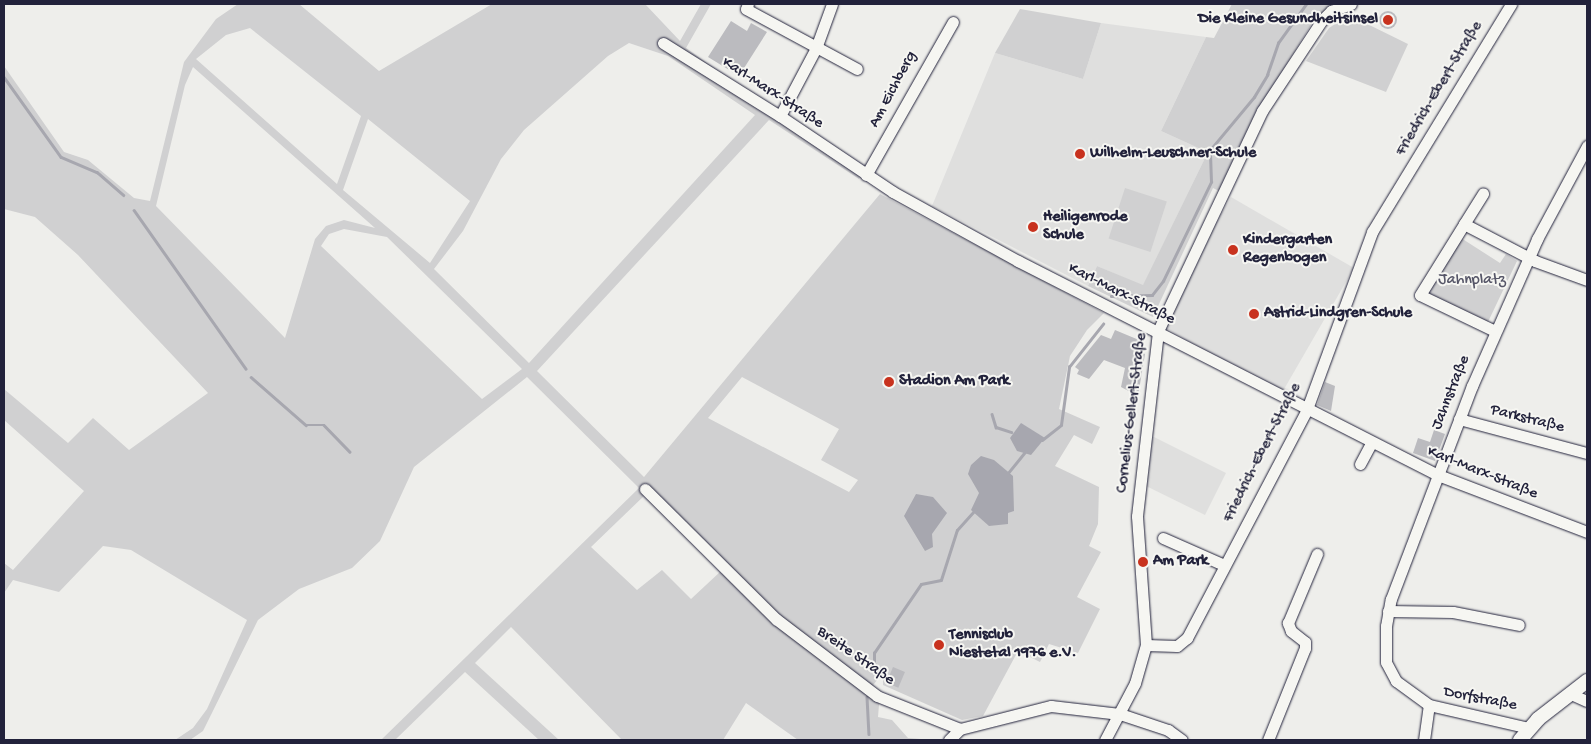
<!DOCTYPE html>
<html>
<head>
<meta charset="utf-8">
<style>
  body { margin:0 }
  #map { position:relative; width:1591px; height:744px; overflow:hidden; background:#eeeeeb; font-family:"Gochi Hand",sans-serif }
  div>[style] { position:absolute }
  [style*='--x'] { left:calc(var(--x)*1px); top:calc(var(--y)*1px); width:calc(var(--w)*1px); rotate:calc(var(--a)*1deg) }
  .built>* { inset:0; background:#dfdfde; transform-origin:0 0 }
  .green>* { inset:0; background:#d0d0d1; transform-origin:0 0 }
  .water>* { inset:0; background:#a7a7af }
  .stream>* { height:2.5px; margin:-1.25px; padding:0 1.25px; transform-origin:1.25px; border-radius:1.25px; background:#a7a7af }
  .building>* { inset:0; background:#bbbbbf; transform-origin:0 0 }
  .round { border-radius:50% }
  .roads { filter:drop-shadow(0 0 1px #22223b) drop-shadow(0 0 1px #22223b) }
  .minor>* { height:11px; margin:-5.5px; padding:0 5.5px; transform-origin:5.5px; border-radius:5.5px; background:#f6f6f2 }
  .major>* { height:14px; margin:-7px; padding:0 7px; transform-origin:7px; border-radius:7px; background:#f6f6f2 }
  .dots>* { width:14px; height:14px; translate:-50% -50%; box-sizing:border-box; border:2px solid #f6f6f2; border-radius:50% }
  span { translate:-50% -50%; white-space:nowrap; text-align:center; line-height:1.15; -webkit-text-stroke:4px #f6f6f2; paint-order:stroke }
  .poi-label { font-size:16px; color:#22223b; font-weight:700 }
  .right { translate:-100% -50%; text-align:right }
  .left { translate:0 -50%; text-align:left }
  .street-label { font-size:16px; color:#22223b }
  .park-label { font-size:16px; color:#565668 }
  .frame { position:absolute; inset:0; border:5px solid #22223b; pointer-events:none }
</style>
</head>
<body>
<div id="map">
  <div class="built">
    <i style="clip-path:polygon(1101px 23px,1206px 37px,1161px 131px,1205px 151px,1205px 158px,1143px 286px,1097px 266px,1088px 286px,932px 206px,995px 53px,1083px 79px)"></i>
    <i style="left:1231px;top:197px;width:142px;height:146px;rotate:30deg"></i>
    <i style="clip-path:polygon(1152px 436px,1226px 473px,1205px 515px,1144px 485px)"></i>
  </div>
  <div class="green">
    <i style="clip-path:polygon(evenodd,238px 4px,299px 4px,379px 71px,492px 4px,645px 4px,680px 41px,701px 4px,711px 4px,686px 48px,861px 174px,859px 179px,769px 120px,537px 371px,644px 477px,880px 194px,1104px 313px,1087px 330px,1070px 356px,1059px 409px,1100px 427px,1092px 444px,1074px 435px,1055px 466px,1099px 487px,1098px 524px,1089px 546px,1101px 552px,1077px 597px,1100px 609px,1078px 653px,1049px 644px,1040px 662px,1018px 651px,983px 716px,962px 720px,883px 685px,883px 673px,873px 685px,880px 693px,878px 717px,892px 720px,908px 738px,934px 740px,798px 740px,746px 703px,723px 740px,622px 740px,511px 627px,475px 663px,559px 740px,539px 740px,465px 672px,395px 740px,381px 740px,639px 488px,527px 377px,414px 467px,380px 541px,352px 568px,299px 589px,258px 620px,203px 731px,190px 740px,175px 740px,193px 728px,207px 709px,247px 620px,131px 550px,103px 546px,59px 592px,13px 580px,4px 593px,4px 563px,13px 570px,84px 491px,4px 420px,4px 389px,68px 443px,93px 418px,129px 450px,208px 393px,78px 255px,35px 217px,4px 209px,4px 66px,64px 152px,88px 160px,134px 198px,150px 201px,184px 62px,216px 19px,238px 4px,250px 28px,361px 116px,337px 184px,196px 59px,226px 35px,250px 28px,238px 4px,629px 43px,668px 56px,755px 115px,529px 363px,434px 269px,463px 231px,501px 159px,524px 130px,608px 56px,629px 43px,238px 4px,193px 67px,375px 228px,344px 220px,326px 226px,315px 239px,285px 338px,156px 206px,185px 85px,193px 67px,238px 4px,368px 119px,470px 201px,430px 263px,343px 190px,368px 119px,238px 4px,344px 229px,387px 237px,522px 369px,482px 399px,321px 246px,329px 234px,344px 229px,238px 4px,742px 377px,839px 429px,821px 460px,858px 480px,849px 492px,708px 418px,742px 377px,238px 4px,646px 494px,721px 571px,691px 599px,662px 570px,637px 590px,591px 547px,646px 494px)"></i>
    <i style="clip-path:polygon(1232px 4px,1338px 4px,1314px 20px,1279px 77px,1219px 191px,1213px 188px,1153px 317px,1088px 286px,1097px 266px,1143px 285px,1205px 158px,1205px 151px,1161px 131px,1206px 37px,1214px 38px)"></i>
    <i style="clip-path:polygon(1020px 9px,1101px 23px,1083px 79px,995px 53px)"></i>
    <i style="clip-path:polygon(1349px 15px,1408px 44px,1386px 92px,1306px 61px,1329px 28px)"></i>
    <i style="left:1125px;top:188px;width:44px;height:53px;rotate:18deg"></i>
    <i style="clip-path:polygon(1461px 238px,1500px 263px,1506px 254px,1517px 261px,1487px 324px,1426px 294px)"></i>
  </div>
  <div class="water">
    <i style="clip-path:polygon(1021px 423px,1045px 438px,1031px 455px,1017px 451px,1010px 438px)"></i>
    <i style="clip-path:polygon(981px 456px,994px 460px,1013px 476px,1014px 511px,1008px 513px,1008px 524px,989px 526px,971px 510px,979px 493px,968px 474px,971px 465px)"></i>
    <i style="clip-path:polygon(916px 494px,933px 497px,947px 513px,932px 534px,933px 547px,925px 551px,904px 516px)"></i>
  </div>
  <div class="stream">
    <i style="--x:4;--y:77;--w:98;--a:54.5"></i>
    <i style="--x:61;--y:157;--w:39;--a:23"></i>
    <i style="--x:97;--y:172;--w:35;--a:41"></i>
    <i style="--x:134;--y:210;--w:194;--a:54.8"></i>
    <i style="--x:1111;--y:296;--w:41;--a:-1.4"></i>
    <i style="--x:1152;--y:295;--w:18;--a:-52"></i>
    <i style="--x:1163;--y:281;--w:110;--a:-64.1"></i>
    <i style="--x:1211;--y:182;--w:32;--a:-92"></i>
    <i style="--x:1210;--y:150;--w:69;--a:-50.3"></i>
    <i style="--x:1254;--y:97;--w:26;--a:-59"></i>
    <i style="--x:1267;--y:75;--w:34;--a:-71"></i>
    <i style="--x:1278;--y:43;--w:48;--a:-54.3"></i>
    <i style="--x:251;--y:377;--w:73;--a:41.1"></i>
    <i style="--x:306;--y:425;--w:18;--a:0"></i>
    <i style="--x:324;--y:425;--w:37;--a:46"></i>
    <i style="--x:992;--y:414;--w:14;--a:73"></i>
    <i style="--x:996;--y:427;--w:16;--a:18"></i>
    <i style="--x:1042;--y:440;--w:24;--a:-38"></i>
    <i style="--x:1061;--y:425;--w:59;--a:-82.1"></i>
    <i style="--x:1069;--y:367;--w:55;--a:-51.7"></i>
    <i style="--x:1008;--y:473;--w:27;--a:-51"></i>
    <i style="--x:881;--y:670;--w:9;--a:-139"></i>
    <i style="--x:874;--y:664;--w:11;--a:-90"></i>
    <i style="--x:874;--y:653;--w:83;--a:-55.7"></i>
    <i style="--x:921;--y:584;--w:20;--a:-11"></i>
    <i style="--x:941;--y:580;--w:52;--a:-72.3"></i>
    <i style="--x:957;--y:530;--w:27;--a:-48"></i>
    <i style="--x:867;--y:697;--w:37;--a:87"></i>
  </div>
  <div class="building">
    <i class="round" style="left:1379px;top:11px;width:18px;height:18px"></i>
    <i style="clip-path:polygon(731px 21px,747px 31px,751px 23px,767px 32px,739px 76px,708px 57px)"></i>
    <i style="clip-path:polygon(1115px 330px,1139px 340px,1135px 349px,1145px 354px,1138px 396px,1121px 387px,1125px 368px,1104px 360px,1089px 379px,1077px 374px,1079px 370px,1075px 367px,1101px 335px,1111px 339px)"></i>
    <i style="clip-path:polygon(1325px 382px,1335px 386px,1331px 411px,1317px 405px)"></i>
    <i style="clip-path:polygon(1434px 430px,1445px 434px,1435px 461px,1413px 453px,1418px 438px,1430px 442px)"></i>
    <i style="left:893px;top:667px;width:13px;height:17px;rotate:23deg"></i>
  </div>
  <div class="roads">
    <div class="minor">
      <i style="--x:748;--y:4;--w:5;--a:112"></i>
      <i style="--x:746;--y:9;--w:126;--a:28.4"></i>
      <i style="--x:663;--y:43;--w:138;--a:32"></i>
      <i style="--x:780;--y:116;--w:136;--a:33.9"></i>
      <i style="--x:893;--y:192;--w:143;--a:28.9"></i>
      <i style="--x:1018;--y:261;--w:471;--a:27"></i>
      <i style="--x:1438;--y:475;--w:160;--a:20.9"></i>
      <i style="--x:780;--y:116;--w:77;--a:-62.1"></i>
      <i style="--x:816;--y:48;--w:47;--a:-70"></i>
      <i style="--x:866;--y:175;--w:176;--a:-60.4"></i>
      <i style="--x:1464;--y:224;--w:36;--a:-58"></i>
      <i style="--x:1495;--y:331;--w:83;--a:-154.4"></i>
      <i style="--x:1420;--y:295;--w:84;--a:-58.2"></i>
      <i style="--x:1464;--y:224;--w:80;--a:27.5"></i>
      <i style="--x:1535;--y:261;--w:55;--a:20.1"></i>
      <i style="--x:1459;--y:419;--w:132;--a:14.9"></i>
      <i style="--x:1360;--y:464;--w:24;--a:-62"></i>
      <i style="--x:645;--y:489;--w:185;--a:44.8"></i>
      <i style="--x:776;--y:619;--w:127;--a:37.3"></i>
      <i style="--x:877;--y:696;--w:89;--a:21.7"></i>
      <i style="--x:960;--y:729;--w:94;--a:-14.2"></i>
      <i style="--x:1051;--y:706;--w:69;--a:6.6"></i>
      <i style="--x:1120;--y:714;--w:51;--a:18.4"></i>
      <i style="--x:1168;--y:730;--w:17;--a:36"></i>
      <i style="--x:1163;--y:538;--w:67;--a:23.9"></i>
      <i style="--x:1388;--y:611;--w:65;--a:0.9"></i>
      <i style="--x:1453;--y:612;--w:67;--a:11.1"></i>
      <i style="--x:1146;--y:645;--w:31;--a:2"></i>
      <i style="--x:1177;--y:646;--w:13;--a:-39"></i>
      <i style="--x:1187;--y:638;--w:259;--a:-62.3"></i>
      <i style="--x:1307;--y:409;--w:189;--a:-69.8"></i>
      <i style="--x:1372;--y:232;--w:267;--a:-58.6"></i>
      <i style="--x:1571;--y:694;--w:17;--a:24"></i>
      <i style="--x:1529;--y:728;--w:103;--a:-167"></i>
      <i style="--x:1429;--y:705;--w:41;--a:-144"></i>
      <i style="--x:1396;--y:681;--w:21;--a:-118"></i>
      <i style="--x:1386;--y:662;--w:36;--a:-90"></i>
      <i style="--x:1386;--y:626;--w:27;--a:-80"></i>
      <i style="--x:1391;--y:599;--w:228;--a:-69.2"></i>
      <i style="--x:1472;--y:386;--w:161;--a:-66.1"></i>
      <i style="--x:1537;--y:239;--w:106;--a:-61.7"></i>
      <i style="--x:949;--y:740;--w:16;--a:-45"></i>
      <i style="--x:1105;--y:740;--w:64;--a:-62.2"></i>
      <i style="--x:1135;--y:683;--w:40;--a:-74"></i>
      <i style="--x:1146;--y:645;--w:129;--a:-94"></i>
      <i style="--x:1137;--y:516;--w:186;--a:-83.5"></i>
      <i style="--x:1158;--y:331;--w:243;--a:-64.7"></i>
      <i style="--x:1262;--y:111;--w:109;--a:-56.6"></i>
      <i style="--x:1322;--y:20;--w:13;--a:-45"></i>
      <i style="--x:1331;--y:11;--w:21;--a:-19"></i>
      <i style="--x:1268;--y:740;--w:99;--a:-68.1"></i>
      <i style="--x:1305;--y:648;--w:6;--a:-90"></i>
      <i style="--x:1305;--y:642;--w:18;--a:-142"></i>
      <i style="--x:1291;--y:631;--w:9;--a:-111"></i>
      <i style="--x:1288;--y:623;--w:75;--a:-67.2"></i>
      <i style="--x:1424;--y:740;--w:35;--a:-82"></i>
    </div>
    <div class="major">
      <i style="--x:1520;--y:740;--w:28;--a:-49"></i>
      <i style="--x:1538;--y:719;--w:62;--a:-37.8"></i>
    </div>
  </div>
  <div class="dots">
    <i style="left:1388px;top:20px;background:#c8321e"></i>
    <i style="left:1080px;top:154px;background:#c8321e"></i>
    <i style="left:1033px;top:227px;background:#c8321e"></i>
    <i style="left:1233px;top:250px;background:#c8321e"></i>
    <i style="left:1254px;top:314px;background:#c8321e"></i>
    <i style="left:889px;top:382px;background:#c8321e"></i>
    <i style="left:1143px;top:562px;background:#c8321e"></i>
    <i style="left:939px;top:645px;background:#c8321e"></i>
  </div>
  <div class="poi-label">
    <span class="right" style="left:1378px;top:20px">Die Kleine Gesundheitsinsel</span>
    <span class="left" style="left:1090px;top:154px">Wilhelm-Leuschner-Schule</span>
    <span class="left" style="left:1043px;top:227px">Heiligenrode<br>Schule</span>
    <span class="left" style="left:1243px;top:250px">Kindergarten<br>Regenbogen</span>
    <span class="left" style="left:1264px;top:314px">Astrid-Lindgren-Schule</span>
    <span class="left" style="left:899px;top:382px">Stadion Am Park</span>
    <span class="left" style="left:1153px;top:562px">Am Park</span>
    <span class="left" style="left:949px;top:645px">Tennisclub<br>Niestetal 1976 e.V.</span>
  </div>
  <div class="street-label">
    <span style="left:1440px;top:89px;rotate:-59deg">Friedrich-Ebert-Straße</span>
    <span style="left:894px;top:90px;rotate:-62deg">Am Eichberg</span>
    <span style="left:772px;top:94px;rotate:33deg">Karl-Marx-Straße</span>
    <span style="left:1121px;top:295px;rotate:27deg">Karl-Marx-Straße</span>
    <span style="left:1452px;top:393px;rotate:-68deg">Jahnstraße</span>
    <span style="left:1133px;top:413px;rotate:-83deg">Cornelius-Gellert-Straße</span>
    <span style="left:1527px;top:420px;rotate:14deg">Parkstraße</span>
    <span style="left:1263px;top:453px;rotate:-63deg">Friedrich-Ebert-Straße</span>
    <span style="left:1482px;top:474px;rotate:22deg">Karl-Marx-Straße</span>
    <span style="left:855px;top:657px;rotate:35deg">Breite Straße</span>
    <span style="left:1480px;top:700px;rotate:11deg">Dorfstraße</span>
  </div>
  <div class="park-label">
    <span style="left:1472px;top:281px">Jahnplatz</span>
  </div>
  <div class="frame"></div>
</div>
</body>
</html>
